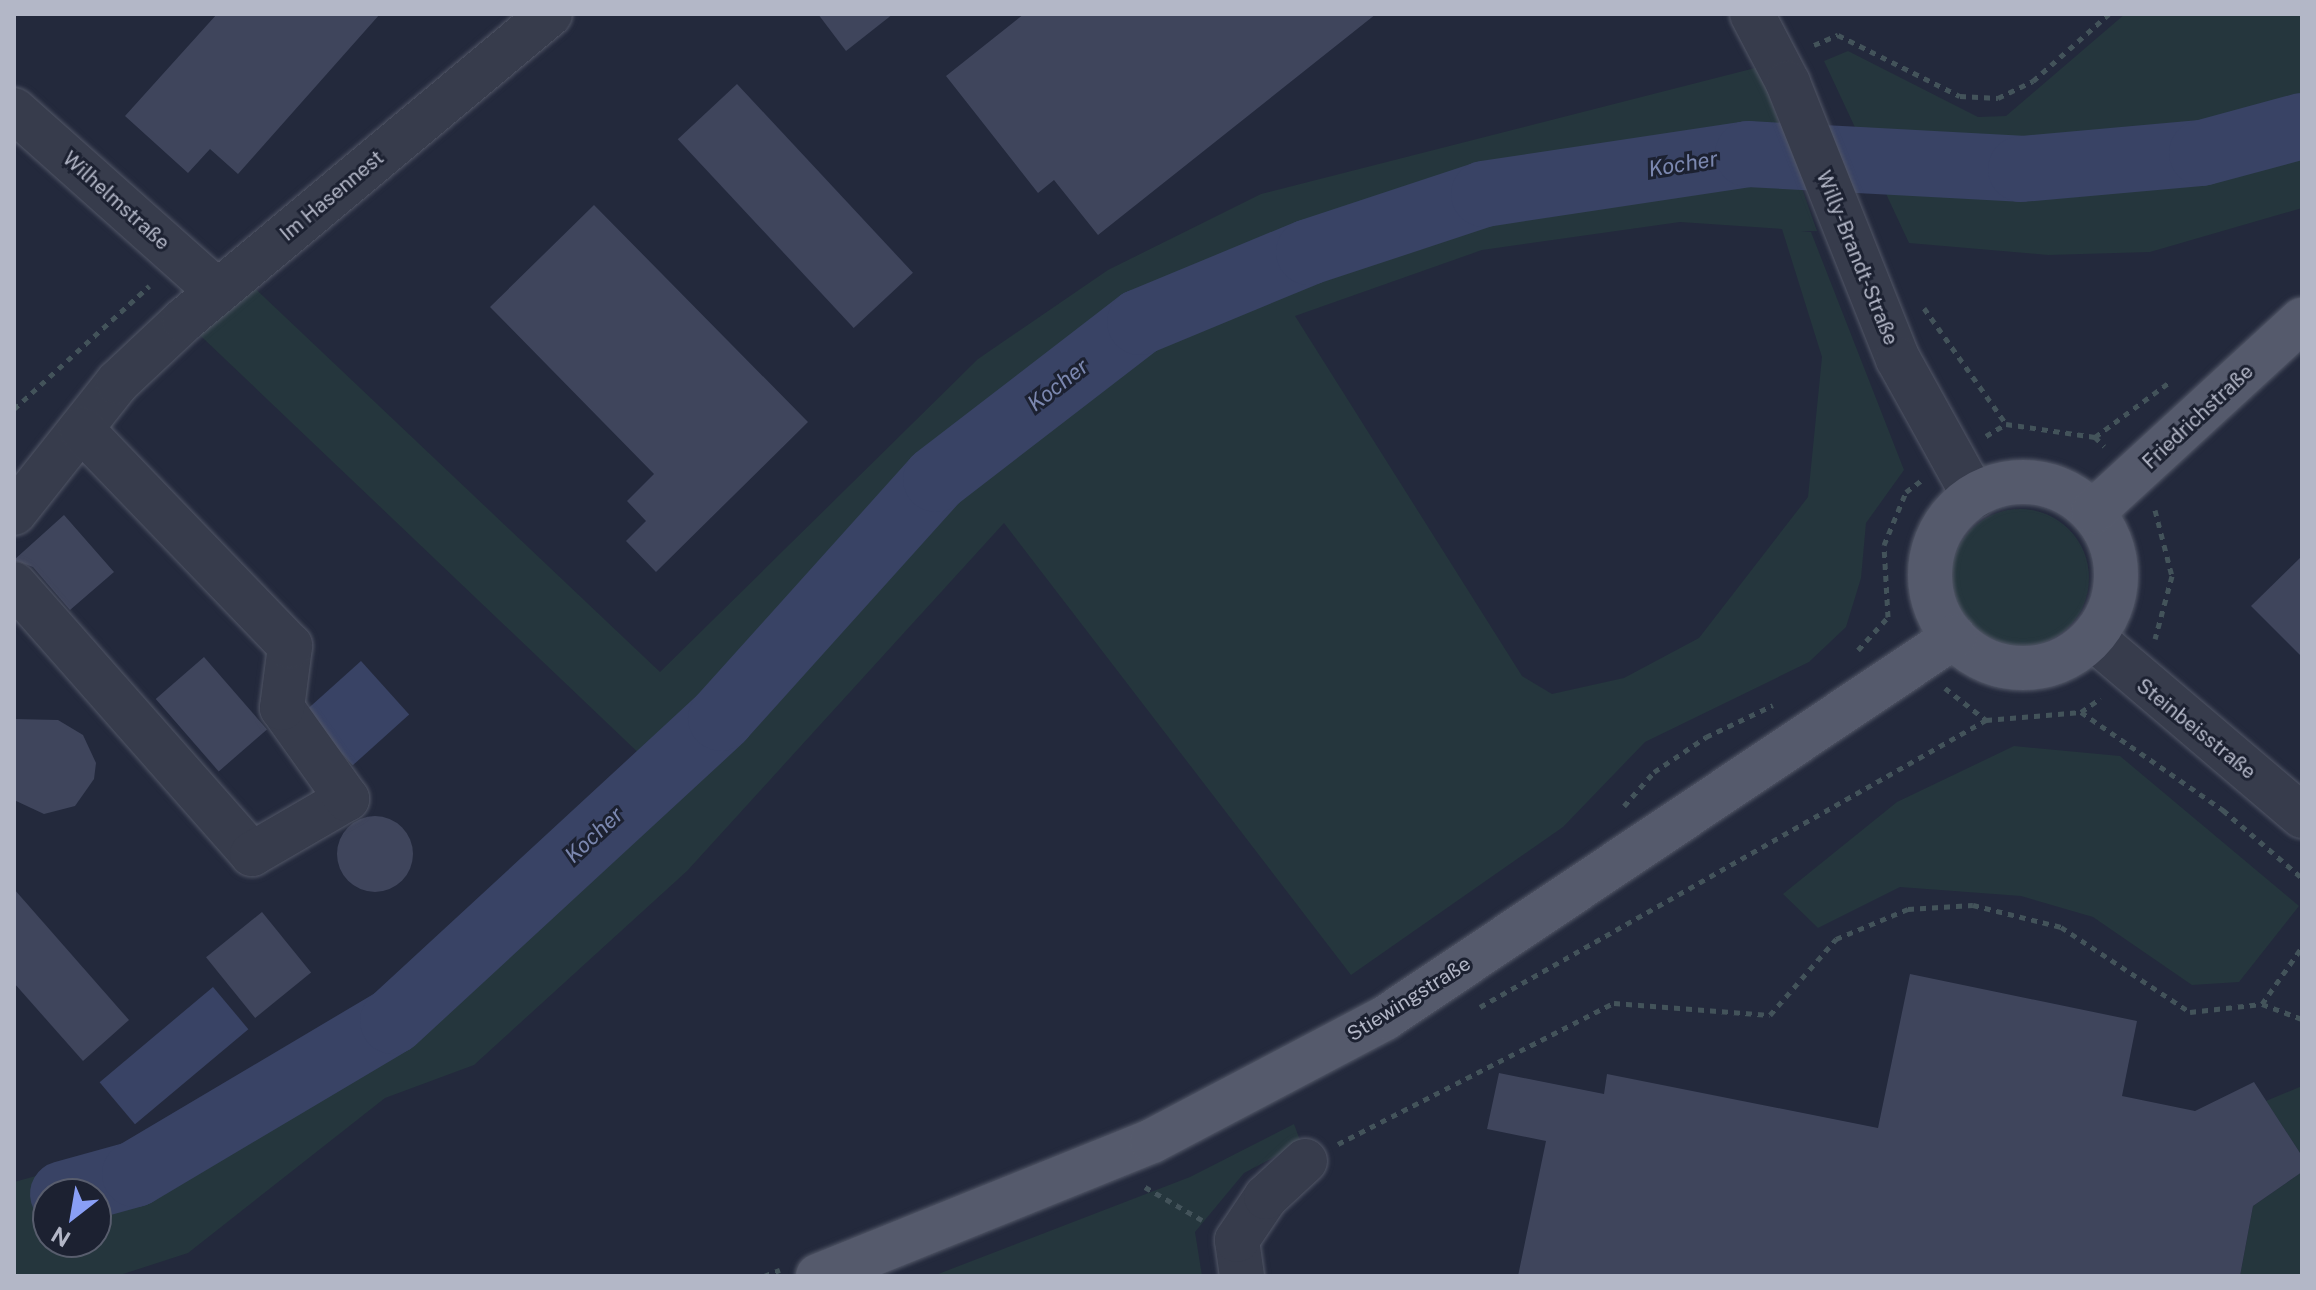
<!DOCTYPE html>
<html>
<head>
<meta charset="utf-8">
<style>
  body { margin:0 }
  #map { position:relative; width:2316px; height:1290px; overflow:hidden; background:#23293c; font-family:"Public Sans",sans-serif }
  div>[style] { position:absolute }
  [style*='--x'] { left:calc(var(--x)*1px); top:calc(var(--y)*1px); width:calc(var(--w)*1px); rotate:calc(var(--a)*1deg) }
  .green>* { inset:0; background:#25363d }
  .round { border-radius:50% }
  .water>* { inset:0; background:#394365; transform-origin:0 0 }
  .river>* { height:66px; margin:-33px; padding:0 33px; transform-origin:33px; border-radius:33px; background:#394365 }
  .building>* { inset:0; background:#3f455c; transform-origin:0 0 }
  .path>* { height:5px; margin-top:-2.5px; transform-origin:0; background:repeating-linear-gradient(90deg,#43535a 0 6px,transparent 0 12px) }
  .roads { filter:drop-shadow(0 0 2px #525767) drop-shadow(0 0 2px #525767) }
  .minor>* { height:44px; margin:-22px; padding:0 22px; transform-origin:22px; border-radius:22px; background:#373c4c }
  .major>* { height:44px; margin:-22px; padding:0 22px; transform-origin:22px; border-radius:22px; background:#555a6c }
  .major>.ring { margin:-22px; padding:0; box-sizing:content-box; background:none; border:44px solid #555a6c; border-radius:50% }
  span { translate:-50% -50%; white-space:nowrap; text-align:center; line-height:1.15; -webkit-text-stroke:6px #1c2131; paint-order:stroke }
  .street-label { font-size:20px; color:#b3b7c7 }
  .water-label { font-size:22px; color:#7b87af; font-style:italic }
  .frame { position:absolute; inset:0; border:16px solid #b3b7c7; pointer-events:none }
  .north { position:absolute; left:32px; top:1178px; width:80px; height:80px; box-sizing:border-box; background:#1c2131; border:2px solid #585d6d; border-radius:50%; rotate:211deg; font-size:22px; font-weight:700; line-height:32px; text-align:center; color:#b3b7c7 }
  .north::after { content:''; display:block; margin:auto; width:28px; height:36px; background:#899ff6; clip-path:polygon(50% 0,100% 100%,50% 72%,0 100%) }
</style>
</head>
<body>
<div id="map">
  <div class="green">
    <i style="clip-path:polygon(2125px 14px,2302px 14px,2302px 208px,2150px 252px,2048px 255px,1909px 243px,1824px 61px,1848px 51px,1978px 117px,2006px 116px)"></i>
    <i style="clip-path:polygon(evenodd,1759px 67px,1817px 231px,1801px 231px,1811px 232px,1904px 470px,1866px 523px,1861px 578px,1846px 627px,1809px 662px,1645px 742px,1563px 827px,1351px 975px,1004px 523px,687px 871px,474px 1065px,385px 1098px,188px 1253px,117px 1276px,14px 1276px,14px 1182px,139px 1148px,386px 1002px,647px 761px,184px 320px,245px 279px,660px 672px,978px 359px,1108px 270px,1261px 194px,1759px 67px,1680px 222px,1782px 229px,1822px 357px,1808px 497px,1699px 638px,1624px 678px,1552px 694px,1522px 676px,1295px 316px,1482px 250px,1680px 222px,1759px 67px,48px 1194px,96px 1194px,96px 1242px,48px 1242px,48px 1194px)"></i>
    <i class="round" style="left:1951px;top:509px;width:138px;height:138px"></i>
    <i style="clip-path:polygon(2014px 746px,2120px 756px,2299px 906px,2239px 982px,2192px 985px,2093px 917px,2021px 896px,1900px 887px,1818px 928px,1783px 894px,1897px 802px)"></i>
    <i style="clip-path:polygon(2302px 1086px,2302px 1156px,2266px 1101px)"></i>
    <i style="clip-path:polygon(1294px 1124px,1301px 1143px,1244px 1173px,1195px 1232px,1202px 1276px,933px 1276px,1190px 1177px)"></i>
    <i style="clip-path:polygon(2302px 1172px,2302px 1276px,2240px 1276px,2253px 1206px)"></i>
  </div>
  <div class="water">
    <i style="left:361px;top:661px;width:72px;height:76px;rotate:48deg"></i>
    <i style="left:213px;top:987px;width:55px;height:148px;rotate:50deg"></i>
  </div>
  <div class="river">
    <i style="--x:63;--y:1194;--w:75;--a:-15.5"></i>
    <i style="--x:135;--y:1174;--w:300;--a:-30.7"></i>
    <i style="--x:393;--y:1021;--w:447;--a:-42.7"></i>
    <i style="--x:721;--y:718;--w:321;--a:-48"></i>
    <i style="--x:936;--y:479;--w:257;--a:-37.6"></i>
    <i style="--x:1140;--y:322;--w:183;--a:-22.5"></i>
    <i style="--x:1309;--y:252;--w:184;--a:-18.3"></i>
    <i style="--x:1484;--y:194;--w:267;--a:-8.6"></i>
    <i style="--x:1748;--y:154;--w:273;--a:3.1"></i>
    <i style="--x:2021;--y:169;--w:182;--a:-5.1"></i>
    <i style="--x:2202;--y:153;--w:104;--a:-15.1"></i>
  </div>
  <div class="building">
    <i style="clip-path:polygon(217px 14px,380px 14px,238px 174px,210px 149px,188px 173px,125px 116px)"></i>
    <i style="clip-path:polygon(818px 14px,893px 14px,846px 51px)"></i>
    <i style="clip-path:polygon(1024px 14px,1376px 14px,1098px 235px,1054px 180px,1038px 193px,946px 76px)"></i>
    <i style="left:737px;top:84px;width:258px;height:81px;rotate:47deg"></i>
    <i style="clip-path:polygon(594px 205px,808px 422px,656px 572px,626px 541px,646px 521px,627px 501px,654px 474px,490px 307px)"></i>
    <i style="clip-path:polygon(64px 515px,114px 572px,70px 610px,33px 567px,14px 560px)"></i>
    <i style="clip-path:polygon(2302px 556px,2302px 657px,2251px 606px)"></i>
    <i style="left:204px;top:657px;width:96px;height:64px;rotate:49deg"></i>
    <i style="clip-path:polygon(14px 719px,58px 720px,83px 735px,96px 763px,94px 779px,75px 806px,44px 814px,14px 800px)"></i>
    <i class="round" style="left:337px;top:816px;width:76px;height:76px"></i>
    <i style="clip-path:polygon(14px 889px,129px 1020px,83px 1061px,14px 983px)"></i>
    <i style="left:262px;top:912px;width:78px;height:72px;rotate:51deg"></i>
    <i style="clip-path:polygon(1910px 974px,2137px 1021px,2122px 1096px,2195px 1111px,2254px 1082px,2302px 1156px,2302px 1172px,2253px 1206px,2240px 1276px,1518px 1276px,1546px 1141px,1487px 1129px,1499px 1073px,1604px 1094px,1607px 1074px,1878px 1128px)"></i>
  </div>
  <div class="path">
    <i style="--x:1814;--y:45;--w:26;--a:-23"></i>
    <i style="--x:1838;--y:35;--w:136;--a:26.6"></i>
    <i style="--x:1960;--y:96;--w:38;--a:3"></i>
    <i style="--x:1998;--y:98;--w:39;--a:-26"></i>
    <i style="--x:2033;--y:81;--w:101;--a:-41.4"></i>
    <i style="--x:1924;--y:308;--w:142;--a:54.7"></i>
    <i style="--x:14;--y:409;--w:183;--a:-42.3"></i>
    <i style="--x:1986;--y:436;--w:23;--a:-31"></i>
    <i style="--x:2006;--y:424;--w:90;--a:8.3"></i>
    <i style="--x:2095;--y:437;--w:13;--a:45"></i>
    <i style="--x:2095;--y:437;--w:94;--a:-36.4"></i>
    <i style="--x:2155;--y:510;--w:68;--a:75.6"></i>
    <i style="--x:2172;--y:576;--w:65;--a:105.1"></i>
    <i style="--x:1858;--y:650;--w:45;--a:-47.7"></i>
    <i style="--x:1888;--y:617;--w:72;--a:-93.2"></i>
    <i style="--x:1884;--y:545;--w:57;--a:-67.5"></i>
    <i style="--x:1906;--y:492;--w:20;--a:-37"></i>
    <i style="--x:1945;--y:688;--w:52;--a:38"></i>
    <i style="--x:2081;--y:712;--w:173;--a:34.6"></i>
    <i style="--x:2223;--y:810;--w:104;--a:40.7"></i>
    <i style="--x:1624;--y:806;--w:45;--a:-48.6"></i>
    <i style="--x:1654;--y:772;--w:63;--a:-33.9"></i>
    <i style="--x:1706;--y:737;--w:74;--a:-25.5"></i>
    <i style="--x:2262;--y:1004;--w:70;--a:-54.9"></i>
    <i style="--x:1480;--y:1007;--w:582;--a:-29.56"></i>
    <i style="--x:1986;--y:720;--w:95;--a:-4.8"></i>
    <i style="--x:2081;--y:712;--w:24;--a:-35"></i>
    <i style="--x:1338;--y:1144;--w:310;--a:-27.1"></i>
    <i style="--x:1614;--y:1003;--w:156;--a:4.4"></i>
    <i style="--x:1770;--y:1015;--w:101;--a:-49"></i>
    <i style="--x:1836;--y:939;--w:78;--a:-22.6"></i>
    <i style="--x:1908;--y:909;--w:65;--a:-3.5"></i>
    <i style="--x:1973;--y:905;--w:91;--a:14"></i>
    <i style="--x:2061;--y:927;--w:154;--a:33.4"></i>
    <i style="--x:2190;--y:1012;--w:72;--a:-6.3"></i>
    <i style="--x:2262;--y:1004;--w:43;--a:20.6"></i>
    <i style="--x:1145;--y:1187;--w:66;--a:30.1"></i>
    <i style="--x:764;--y:1276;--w:17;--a:-21"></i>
  </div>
  <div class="roads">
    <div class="minor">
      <i style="--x:1752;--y:14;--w:78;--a:62.4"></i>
      <i style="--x:1788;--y:83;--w:297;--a:68.3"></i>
      <i style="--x:1898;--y:359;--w:157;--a:61"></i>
      <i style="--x:14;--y:110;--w:273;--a:41.7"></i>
      <i style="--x:14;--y:513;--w:167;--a:-51.6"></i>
      <i style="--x:118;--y:382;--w:91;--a:-43.2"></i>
      <i style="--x:184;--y:320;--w:477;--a:-39.9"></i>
      <i style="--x:14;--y:584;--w:360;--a:48.6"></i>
      <i style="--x:252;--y:854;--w:110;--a:-30.1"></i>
      <i style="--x:347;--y:799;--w:112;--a:-125.5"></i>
      <i style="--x:282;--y:708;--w:63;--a:-82.6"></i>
      <i style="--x:290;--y:646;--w:301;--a:-133.9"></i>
      <i style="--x:2093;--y:638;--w:275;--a:40.4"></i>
      <i style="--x:1242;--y:1276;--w:36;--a:-98"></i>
      <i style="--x:1237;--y:1240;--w:52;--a:-56"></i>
      <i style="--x:1266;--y:1197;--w:53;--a:-42.7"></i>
    </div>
    <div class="major">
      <i class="ring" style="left:1930px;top:482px;width:142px;height:142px"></i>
      <i style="--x:2093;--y:512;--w:284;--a:-42.6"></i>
      <i style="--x:818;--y:1276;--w:360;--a:-22"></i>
      <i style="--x:1152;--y:1141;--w:263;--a:-27.8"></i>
      <i style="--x:1385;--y:1018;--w:685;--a:-33.81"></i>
    </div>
  </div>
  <div class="street-label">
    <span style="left:332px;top:196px;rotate:-40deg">Im Hasennest</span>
    <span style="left:116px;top:201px;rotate:42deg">Wilhelmstraße</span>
    <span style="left:1857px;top:258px;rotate:68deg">Willy-Brandt-Straße</span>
    <span style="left:2198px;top:417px;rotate:-43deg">Friedrichstraße</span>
    <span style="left:2196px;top:729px;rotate:39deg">Steinbeisstraße</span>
    <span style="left:1409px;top:999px;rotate:-32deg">Stiewingstraße</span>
  </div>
  <div class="water-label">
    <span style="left:1683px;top:164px;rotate:-9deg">Kocher</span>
    <span style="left:1058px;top:385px;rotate:-38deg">Kocher</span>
    <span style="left:594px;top:835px;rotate:-43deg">Kocher</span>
  </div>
  <div class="frame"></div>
  <div class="north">N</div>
</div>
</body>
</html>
